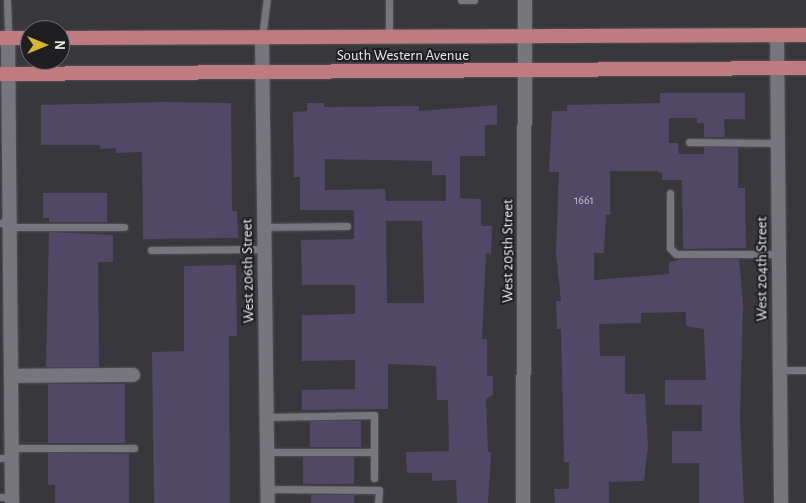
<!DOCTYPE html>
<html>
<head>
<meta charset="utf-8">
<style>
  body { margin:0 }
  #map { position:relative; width:806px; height:503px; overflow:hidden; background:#38373c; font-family:"Alegreya Sans",sans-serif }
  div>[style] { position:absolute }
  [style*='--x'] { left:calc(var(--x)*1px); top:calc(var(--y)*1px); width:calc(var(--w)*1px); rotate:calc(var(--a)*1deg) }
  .building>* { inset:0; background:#514868; transform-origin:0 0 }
  .roads { filter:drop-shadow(0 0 1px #545358) drop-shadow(0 0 1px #545358) }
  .service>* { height:7px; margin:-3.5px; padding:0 3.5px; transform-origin:3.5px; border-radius:3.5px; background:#77767c }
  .minor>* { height:14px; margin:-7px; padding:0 7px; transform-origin:7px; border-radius:7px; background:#77767c }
  .primary>* { height:14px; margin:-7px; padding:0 7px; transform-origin:7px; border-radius:7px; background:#be7b80 }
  span { translate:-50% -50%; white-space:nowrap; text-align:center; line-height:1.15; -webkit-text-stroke:4px #1f1f21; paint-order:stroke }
  .number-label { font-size:12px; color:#c4c1cc }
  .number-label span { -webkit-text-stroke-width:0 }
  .street-label { font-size:15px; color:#eae9ed }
  .north { position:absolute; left:20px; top:20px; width:50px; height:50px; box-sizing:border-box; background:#1f1f21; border:1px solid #707073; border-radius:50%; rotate:90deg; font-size:14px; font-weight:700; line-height:20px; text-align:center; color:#eae9ed }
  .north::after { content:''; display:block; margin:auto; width:18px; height:22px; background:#d6b534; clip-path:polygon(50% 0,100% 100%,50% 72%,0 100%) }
</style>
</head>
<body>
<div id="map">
  <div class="building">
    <i style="clip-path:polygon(660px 93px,745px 93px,745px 119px,724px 119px,725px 137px,704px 137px,704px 123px,697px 123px,697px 118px,669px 118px,669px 143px,678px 143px,679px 154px,704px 154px,704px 147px,738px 148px,738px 188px,745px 188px,746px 248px,683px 249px,682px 180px,662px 180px,662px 173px,656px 171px,610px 171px,610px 215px,606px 215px,604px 253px,594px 253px,594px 280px,669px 274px,669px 262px,683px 259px,739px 259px,743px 303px,740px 419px,744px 503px,699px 503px,699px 463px,672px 463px,672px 431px,702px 431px,702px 405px,665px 405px,665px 380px,706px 380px,704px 329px,686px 326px,686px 312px,641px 313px,641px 323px,599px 324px,600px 356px,625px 356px,625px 394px,645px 394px,648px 447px,644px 481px,609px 482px,609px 503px,555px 503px,554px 489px,569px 489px,569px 462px,564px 462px,561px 329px,557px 329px,556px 301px,561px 301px,556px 253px,559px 172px,549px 172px,552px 111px,567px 111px,567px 105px,660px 103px)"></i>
    <i style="clip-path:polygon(165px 102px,231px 103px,232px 211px,237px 211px,238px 238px,143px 239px,142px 152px,116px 153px,116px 148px,100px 149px,100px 145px,41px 145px,41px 105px)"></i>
    <i style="clip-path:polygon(evenodd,307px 103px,324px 103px,324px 107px,419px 106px,419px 111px,497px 105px,497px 125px,485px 125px,485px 156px,460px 156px,460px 198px,481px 199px,481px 226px,492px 226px,491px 254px,486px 253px,482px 339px,487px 339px,487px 376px,493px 376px,493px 395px,486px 399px,488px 452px,491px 452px,488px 503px,457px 503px,456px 480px,432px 481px,432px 473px,407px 473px,406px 452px,449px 451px,448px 400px,437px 400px,436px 366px,388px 364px,388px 409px,302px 410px,302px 390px,355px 389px,355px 360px,302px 361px,302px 315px,355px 314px,355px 285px,302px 285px,301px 240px,354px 239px,354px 210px,300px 210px,300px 177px,294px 177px,293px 112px,307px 111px,307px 103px,325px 159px,432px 161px,432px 175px,446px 175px,446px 201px,386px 201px,385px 189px,325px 190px,325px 159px,307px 103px,386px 221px,422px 221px,424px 303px,387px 303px,386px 221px)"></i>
    <i style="clip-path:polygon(43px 193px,107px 193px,107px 222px,49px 222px,49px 218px,43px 218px)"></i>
    <i style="clip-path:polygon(49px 232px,113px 235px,113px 262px,98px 262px,99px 367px,46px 367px)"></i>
    <i style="clip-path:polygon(236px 265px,237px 336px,229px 336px,230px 503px,154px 503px,152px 352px,184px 351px,184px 266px)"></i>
    <i style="left:48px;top:384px;width:77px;height:59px"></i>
    <i style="left:361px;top:421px;width:26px;height:51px;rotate:90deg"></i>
    <i style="clip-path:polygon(48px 453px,129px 454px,129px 503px,55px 503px,55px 485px,48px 485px)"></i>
    <i style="left:303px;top:457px;width:51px;height:27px"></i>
    <i style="left:311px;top:495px;width:43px;height:8px"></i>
  </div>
  <div class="roads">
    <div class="service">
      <i style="--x:7;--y:0;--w:38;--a:88"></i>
      <i style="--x:389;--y:0;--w:37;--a:90"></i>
      <i style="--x:461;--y:0;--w:13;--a:0"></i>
      <i style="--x:262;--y:38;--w:38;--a:-83"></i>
      <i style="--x:689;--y:142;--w:88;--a:0.7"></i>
      <i style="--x:670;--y:193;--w:55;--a:90"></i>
      <i style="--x:670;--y:248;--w:8;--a:45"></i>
      <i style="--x:676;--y:254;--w:102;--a:0"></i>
      <i style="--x:0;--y:223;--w:10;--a:-6"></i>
      <i style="--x:10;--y:227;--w:114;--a:0"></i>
      <i style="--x:264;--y:227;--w:83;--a:-0.7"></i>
      <i style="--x:151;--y:250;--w:113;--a:-0.5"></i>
      <i style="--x:779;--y:370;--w:27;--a:0"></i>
      <i style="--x:267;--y:417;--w:107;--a:-1.1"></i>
      <i style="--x:374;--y:415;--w:37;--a:90"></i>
      <i style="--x:12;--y:448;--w:122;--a:0"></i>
      <i style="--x:267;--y:452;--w:107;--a:0"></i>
      <i style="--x:374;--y:452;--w:26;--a:90"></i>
      <i style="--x:0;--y:458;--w:12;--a:0"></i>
      <i style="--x:267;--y:489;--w:112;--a:0.5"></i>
      <i style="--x:379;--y:490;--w:13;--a:94"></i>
      <i style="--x:0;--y:497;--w:12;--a:0"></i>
    </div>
    <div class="minor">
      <i style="--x:777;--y:36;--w:467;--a:89.5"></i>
      <i style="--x:8;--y:38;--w:465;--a:89.5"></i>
      <i style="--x:262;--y:39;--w:464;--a:89.3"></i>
      <i style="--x:11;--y:376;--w:122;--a:-0.5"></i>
      <i style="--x:523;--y:503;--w:503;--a:-89.77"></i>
    </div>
    <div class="primary">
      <i style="--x:0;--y:38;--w:30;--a:0"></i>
      <i style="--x:60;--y:38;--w:746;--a:-0.23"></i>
      <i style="--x:0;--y:74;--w:806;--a:-0.43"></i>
    </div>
  </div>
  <div class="number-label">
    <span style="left:584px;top:201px">1661</span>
  </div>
  <div class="street-label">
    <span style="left:403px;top:56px">South Western Avenue</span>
    <span style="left:508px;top:251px;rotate:-90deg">West 205th Street</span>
    <span style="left:762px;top:269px;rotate:-90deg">West 204th Street</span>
    <span style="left:248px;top:271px;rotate:-91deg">West 206th Street</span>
  </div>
  <div class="north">N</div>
</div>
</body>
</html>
